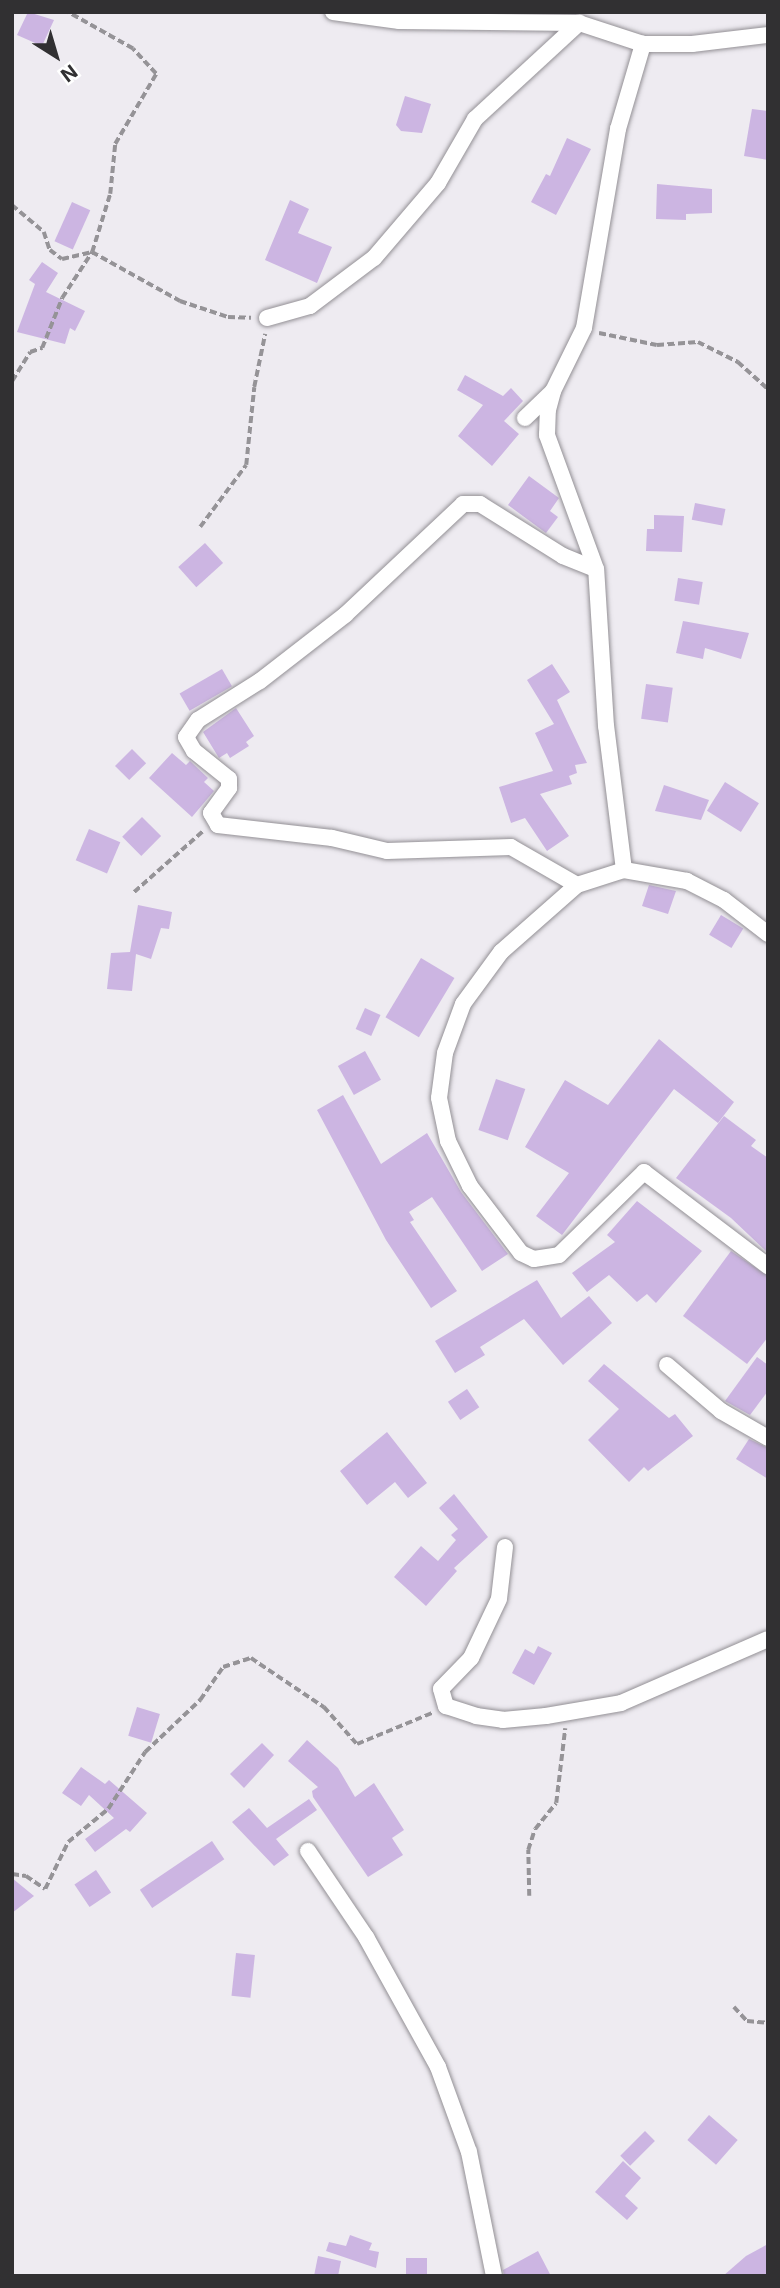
<!DOCTYPE html>
<html>
<head>
<meta charset="utf-8">
<style>
  body { margin:0 }
  #map { position:relative; width:780px; height:2288px; overflow:hidden; background:#eeebf1; font-family:Inter,sans-serif }
  div>[style] { position:absolute }
  [style*='--x'] { left:calc(var(--x)*1px); top:calc(var(--y)*1px); width:calc(var(--w)*1px); rotate:calc(var(--a)*1deg) }
  .building>* { inset:0; background:#ccb5e2; transform-origin:0 0 }
  .path>* { height:3.5px; margin-top:-1.75px; transform-origin:0; background:repeating-linear-gradient(90deg,#959397 0 7px,transparent 0 10.5px) }
  .roads { filter:drop-shadow(0 0 2px #939095) drop-shadow(0 0 2px #939095) }
  .street>* { height:16px; margin:-8px; padding:0 8px; transform-origin:8px; border-radius:8px; background:#fff }
  span { translate:-50% -50%; white-space:nowrap; text-align:center; line-height:1.15; -webkit-text-stroke:7px #fff; paint-order:stroke }
  .frame { position:absolute; inset:0; border:14px solid #313032; pointer-events:none }
  .north { position:absolute; left:21px; top:21px; width:70px; height:70px; -webkit-text-stroke:5px #fff; paint-order:stroke; rotate:143deg; font-size:19px; font-weight:700; line-height:28px; text-align:center; color:#313032 }
  .north::after { content:''; display:block; margin:auto; width:24px; height:32px; background:#313032; clip-path:polygon(50% 0,100% 100%,50% 72%,0 100%) }
</style>
</head>
<body>
<div id="map">
  <div class="building">
    <i style="clip-path:polygon(28px 12px,54px 20px,42px 46px,17px 35px)"></i>
    <i style="clip-path:polygon(405px 96px,431px 104px,422px 133px,401px 131px,396px 125px)"></i>
    <i style="clip-path:polygon(752px 109px,768px 111px,768px 160px,744px 156px)"></i>
    <i style="clip-path:polygon(567px 138px,591px 149px,556px 215px,531px 202px,546px 174px,550px 176px)"></i>
    <i style="clip-path:polygon(657px 184px,712px 189px,712px 213px,686px 214px,686px 220px,656px 219px)"></i>
    <i style="clip-path:polygon(290px 200px,309px 209px,298px 233px,332px 247px,317px 283px,265px 260px)"></i>
    <i style="left:72px;top:202px;width:20px;height:43px;rotate:24deg"></i>
    <i style="clip-path:polygon(42px 262px,58px 273px,46px 292px,85px 311px,75px 331px,70px 328px,65px 344px,17px 332px,35px 284px,29px 280px)"></i>
    <i style="clip-path:polygon(465px 375px,503px 396px,511px 388px,523px 401px,504px 421px,519px 434px,492px 466px,458px 436px,483px 405px,457px 390px)"></i>
    <i style="clip-path:polygon(529px 476px,559px 498px,550px 511px,558px 517px,546px 533px,508px 505px)"></i>
    <i style="left:695px;top:503px;width:31px;height:17px;rotate:11deg"></i>
    <i style="clip-path:polygon(654px 515px,684px 516px,682px 552px,646px 551px,647px 529px,654px 529px)"></i>
    <i style="left:205px;top:543px;width:27px;height:36px;rotate:48deg"></i>
    <i style="left:678px;top:578px;width:25px;height:23px;rotate:9deg"></i>
    <i style="clip-path:polygon(683px 621px,749px 633px,741px 659px,705px 648px,703px 659px,676px 653px)"></i>
    <i style="clip-path:polygon(552px 664px,570px 692px,557px 700px,587px 763px,575px 765px,577px 773px,569px 776px,572px 784px,540px 794px,569px 836px,547px 851px,525px 818px,511px 823px,499px 787px,553px 771px,535px 733px,554px 724px,527px 680px)"></i>
    <i style="left:222px;top:669px;width:20px;height:49px;rotate:60deg"></i>
    <i style="left:646px;top:684px;width:27px;height:35px;rotate:8deg"></i>
    <i style="clip-path:polygon(236px 708px,254px 736px,246px 742px,249px 746px,230px 758px,227px 753px,219px 758px,203px 732px)"></i>
    <i style="left:132px;top:749px;width:20px;height:24px;rotate:45deg"></i>
    <i style="clip-path:polygon(172px 753px,186px 765px,190px 761px,208px 778px,204px 782px,214px 791px,192px 817px,149px 778px)"></i>
    <i style="left:725px;top:782px;width:40px;height:34px;rotate:32deg"></i>
    <i style="clip-path:polygon(664px 785px,709px 800px,701px 820px,655px 811px)"></i>
    <i style="left:142px;top:817px;width:27px;height:28px;rotate:45deg"></i>
    <i style="left:89px;top:829px;width:34px;height:34px;rotate:23deg"></i>
    <i style="clip-path:polygon(649px 885px,676px 891px,668px 914px,642px 906px)"></i>
    <i style="clip-path:polygon(138px 905px,172px 912px,169px 929px,161px 928px,151px 959px,136px 954px,132px 991px,107px 989px,111px 953px,130px 952px)"></i>
    <i style="left:721px;top:915px;width:26px;height:23px;rotate:31deg"></i>
    <i style="left:421px;top:958px;width:39px;height:69px;rotate:31deg"></i>
    <i style="left:365px;top:1008px;width:17px;height:23px;rotate:24deg"></i>
    <i style="clip-path:polygon(659px 1039px,734px 1102px,718px 1123px,674px 1089px,562px 1235px,536px 1216px,569px 1173px,525px 1147px,565px 1080px,608px 1105px)"></i>
    <i style="left:365px;top:1051px;width:33px;height:31px;rotate:61deg"></i>
    <i style="left:496px;top:1079px;width:31px;height:54px;rotate:19deg"></i>
    <i style="clip-path:polygon(343px 1095px,381px 1164px,427px 1133px,461px 1192px,508px 1254px,482px 1271px,432px 1197px,409px 1212px,414px 1220px,410px 1222px,457px 1291px,431px 1308px,386px 1240px,317px 1110px)"></i>
    <i style="clip-path:polygon(724px 1116px,756px 1140px,751px 1146px,768px 1158px,768px 1253px,731px 1218px,676px 1178px)"></i>
    <i style="clip-path:polygon(637px 1201px,702px 1251px,656px 1303px,647px 1294px,637px 1302px,609px 1275px,587px 1292px,572px 1273px,615px 1242px,607px 1235px)"></i>
    <i style="clip-path:polygon(731px 1251px,768px 1276px,768px 1337px,747px 1364px,683px 1316px)"></i>
    <i style="clip-path:polygon(537px 1280px,561px 1318px,589px 1296px,612px 1323px,563px 1365px,524px 1319px,480px 1347px,485px 1355px,455px 1373px,435px 1341px)"></i>
    <i style="clip-path:polygon(757px 1357px,768px 1365px,768px 1391px,750px 1415px,725px 1401px)"></i>
    <i style="clip-path:polygon(604px 1364px,669px 1418px,675px 1414px,693px 1436px,648px 1471px,644px 1467px,629px 1482px,588px 1440px,619px 1409px,588px 1381px)"></i>
    <i style="left:467px;top:1389px;width:22px;height:23px;rotate:56deg"></i>
    <i style="clip-path:polygon(387px 1432px,427px 1483px,408px 1498px,395px 1482px,367px 1505px,340px 1471px)"></i>
    <i style="clip-path:polygon(749px 1439px,768px 1448px,768px 1479px,736px 1459px)"></i>
    <i style="clip-path:polygon(454px 1494px,488px 1537px,454px 1568px,457px 1571px,426px 1606px,394px 1577px,421px 1546px,438px 1561px,456px 1540px,451px 1535px,458px 1529px,439px 1508px)"></i>
    <i style="clip-path:polygon(538px 1646px,552px 1653px,534px 1685px,512px 1673px,525px 1649px,534px 1654px)"></i>
    <i style="left:137px;top:1707px;width:24px;height:30px;rotate:17deg"></i>
    <i style="clip-path:polygon(307px 1740px,338px 1768px,355px 1797px,374px 1783px,404px 1830px,392px 1838px,403px 1855px,368px 1877px,313px 1797px,312px 1791px,318px 1787px,288px 1761px)"></i>
    <i style="clip-path:polygon(262px 1743px,274px 1755px,244px 1788px,230px 1774px)"></i>
    <i style="clip-path:polygon(81px 1767px,105px 1784px,109px 1780px,147px 1813px,130px 1832px,126px 1829px,95px 1852px,85px 1839px,114px 1818px,89px 1795px,81px 1806px,62px 1793px)"></i>
    <i style="clip-path:polygon(309px 1799px,317px 1810px,276px 1839px,289px 1855px,274px 1866px,232px 1822px,249px 1808px,267px 1828px)"></i>
    <i style="left:212px;top:1841px;width:22px;height:87px;rotate:56deg"></i>
    <i style="left:96px;top:1870px;width:27px;height:26px;rotate:56deg"></i>
    <i style="clip-path:polygon(12px 1878px,34px 1896px,12px 1913px)"></i>
    <i style="left:236px;top:1953px;width:19px;height:43px;rotate:6deg"></i>
    <i style="left:709px;top:2115px;width:38px;height:33px;rotate:41deg"></i>
    <i style="left:645px;top:2131px;width:14px;height:35px;rotate:45deg"></i>
    <i style="clip-path:polygon(623px 2161px,641px 2178px,625px 2196px,638px 2208px,627px 2220px,595px 2192px)"></i>
    <i style="clip-path:polygon(350px 2235px,372px 2243px,369px 2250px,379px 2252px,376px 2268px,326px 2251px,329px 2242px,346px 2246px)"></i>
    <i style="clip-path:polygon(768px 2244px,768px 2276px,723px 2276px,746px 2256px)"></i>
    <i style="clip-path:polygon(538px 2251px,551px 2276px,504px 2276px,503px 2270px)"></i>
    <i style="clip-path:polygon(318px 2256px,341px 2261px,338px 2276px,314px 2276px)"></i>
    <i style="left:427px;top:2258px;width:18px;height:21px;rotate:90deg"></i>
  </div>
  <div class="path">
    <i style="--x:12;--y:205;--w:42;--a:40.2"></i>
    <i style="--x:44;--y:232;--w:19;--a:72"></i>
    <i style="--x:50;--y:250;--w:15;--a:37"></i>
    <i style="--x:62;--y:259;--w:31;--a:-13"></i>
    <i style="--x:92;--y:252;--w:101;--a:29.1"></i>
    <i style="--x:180;--y:301;--w:51;--a:18.4"></i>
    <i style="--x:228;--y:317;--w:23;--a:2"></i>
    <i style="--x:599;--y:333;--w:59;--a:11.7"></i>
    <i style="--x:657;--y:345;--w:41;--a:-4.2"></i>
    <i style="--x:698;--y:342;--w:45;--a:26.6"></i>
    <i style="--x:738;--y:362;--w:40;--a:42"></i>
    <i style="--x:12;--y:381;--w:34;--a:-58"></i>
    <i style="--x:30;--y:352;--w:13;--a:-18"></i>
    <i style="--x:42;--y:348;--w:54;--a:-68.2"></i>
    <i style="--x:62;--y:298;--w:55;--a:-56.9"></i>
    <i style="--x:92;--y:252;--w:61;--a:-72.8"></i>
    <i style="--x:110;--y:194;--w:50;--a:-84.3"></i>
    <i style="--x:115;--y:144;--w:81;--a:-59.6"></i>
    <i style="--x:156;--y:74;--w:34;--a:-133"></i>
    <i style="--x:133;--y:49;--w:76;--a:-150.7"></i>
    <i style="--x:200;--y:527;--w:77;--a:-53.4"></i>
    <i style="--x:246;--y:465;--w:78;--a:-84.1"></i>
    <i style="--x:254;--y:387;--w:54;--a:-78.3"></i>
    <i style="--x:134;--y:892;--w:94;--a:-41.5"></i>
    <i style="--x:12;--y:1874;--w:14;--a:8"></i>
    <i style="--x:26;--y:1876;--w:23;--a:34"></i>
    <i style="--x:45;--y:1889;--w:52;--a:-63.9"></i>
    <i style="--x:68;--y:1842;--w:52;--a:-39.5"></i>
    <i style="--x:108;--y:1809;--w:68;--a:-57"></i>
    <i style="--x:145;--y:1752;--w:76;--a:-43.4"></i>
    <i style="--x:200;--y:1700;--w:40;--a:-55.1"></i>
    <i style="--x:223;--y:1667;--w:29;--a:-18"></i>
    <i style="--x:251;--y:1658;--w:88;--a:33.9"></i>
    <i style="--x:324;--y:1707;--w:50;--a:48.3"></i>
    <i style="--x:357;--y:1744;--w:81;--a:-22.5"></i>
    <i style="--x:529;--y:1896;--w:46;--a:-91.2"></i>
    <i style="--x:528;--y:1850;--w:22;--a:-72"></i>
    <i style="--x:535;--y:1829;--w:33;--a:-51"></i>
    <i style="--x:556;--y:1803;--w:75;--a:-83.1"></i>
    <i style="--x:734;--y:2007;--w:19;--a:47"></i>
    <i style="--x:747;--y:2021;--w:21;--a:5"></i>
  </div>
  <div class="roads">
    <div class="street">
      <i style="--x:333;--y:12;--w:67;--a:7.8"></i>
      <i style="--x:399;--y:21;--w:180;--a:0.6"></i>
      <i style="--x:579;--y:23;--w:67;--a:18.2"></i>
      <i style="--x:267;--y:318;--w:45;--a:-15.6"></i>
      <i style="--x:310;--y:306;--w:80;--a:-36.9"></i>
      <i style="--x:374;--y:258;--w:99;--a:-49.5"></i>
      <i style="--x:438;--y:183;--w:74;--a:-60"></i>
      <i style="--x:475;--y:119;--w:142;--a:-42.7"></i>
      <i style="--x:525;--y:418;--w:36;--a:-44"></i>
      <i style="--x:624;--y:870;--w:145;--a:-97.1"></i>
      <i style="--x:606;--y:726;--w:157;--a:-93.6"></i>
      <i style="--x:596;--y:569;--w:143;--a:-110.1"></i>
      <i style="--x:547;--y:435;--w:25;--a:-88"></i>
      <i style="--x:548;--y:410;--w:20;--a:-75"></i>
      <i style="--x:553;--y:391;--w:70;--a:-63.8"></i>
      <i style="--x:584;--y:328;--w:202;--a:-80.3"></i>
      <i style="--x:618;--y:129;--w:89;--a:-73.6"></i>
      <i style="--x:643;--y:44;--w:49;--a:0"></i>
      <i style="--x:692;--y:44;--w:77;--a:-6.8"></i>
      <i style="--x:577;--y:885;--w:76;--a:-150.1"></i>
      <i style="--x:511;--y:847;--w:124;--a:178.2"></i>
      <i style="--x:387;--y:851;--w:57;--a:-166.7"></i>
      <i style="--x:332;--y:838;--w:115;--a:-173.5"></i>
      <i style="--x:218;--y:825;--w:14;--a:-120"></i>
      <i style="--x:211;--y:813;--w:31;--a:-54"></i>
      <i style="--x:229;--y:788;--w:9;--a:-90"></i>
      <i style="--x:229;--y:779;--w:45;--a:-141.3"></i>
      <i style="--x:194;--y:751;--w:16;--a:-120"></i>
      <i style="--x:186;--y:737;--w:21;--a:-55"></i>
      <i style="--x:198;--y:720;--w:73;--a:-32.2"></i>
      <i style="--x:260;--y:681;--w:108;--a:-37.8"></i>
      <i style="--x:345;--y:615;--w:162;--a:-43.2"></i>
      <i style="--x:463;--y:504;--w:17;--a:0"></i>
      <i style="--x:480;--y:504;--w:98;--a:32.1"></i>
      <i style="--x:563;--y:556;--w:35;--a:22"></i>
      <i style="--x:768;--y:934;--w:56;--a:-142.3"></i>
      <i style="--x:724;--y:900;--w:42;--a:-152.8"></i>
      <i style="--x:687;--y:881;--w:64;--a:-170.1"></i>
      <i style="--x:624;--y:870;--w:49;--a:162.3"></i>
      <i style="--x:577;--y:885;--w:101;--a:138.6"></i>
      <i style="--x:501;--y:952;--w:64;--a:126.2"></i>
      <i style="--x:463;--y:1004;--w:52;--a:110.2"></i>
      <i style="--x:445;--y:1053;--w:45;--a:97.6"></i>
      <i style="--x:439;--y:1098;--w:44;--a:78.2"></i>
      <i style="--x:448;--y:1141;--w:50;--a:63.9"></i>
      <i style="--x:470;--y:1186;--w:84;--a:52.7"></i>
      <i style="--x:521;--y:1253;--w:14;--a:25"></i>
      <i style="--x:534;--y:1259;--w:25;--a:-9"></i>
      <i style="--x:559;--y:1255;--w:119;--a:-44.3"></i>
      <i style="--x:644;--y:1172;--w:156;--a:37.2"></i>
      <i style="--x:667;--y:1365;--w:71;--a:40.4"></i>
      <i style="--x:721;--y:1411;--w:54;--a:29.9"></i>
      <i style="--x:505;--y:1547;--w:52;--a:96.6"></i>
      <i style="--x:499;--y:1599;--w:65;--a:115.4"></i>
      <i style="--x:471;--y:1658;--w:43;--a:134.1"></i>
      <i style="--x:441;--y:1689;--w:18;--a:74"></i>
      <i style="--x:446;--y:1706;--w:32;--a:18"></i>
      <i style="--x:476;--y:1716;--w:27;--a:8"></i>
      <i style="--x:503;--y:1720;--w:43;--a:-5.3"></i>
      <i style="--x:546;--y:1716;--w:76;--a:-9.8"></i>
      <i style="--x:621;--y:1703;--w:160;--a:-23.5"></i>
      <i style="--x:308;--y:1851;--w:104;--a:56"></i>
      <i style="--x:366;--y:1937;--w:149;--a:61"></i>
      <i style="--x:438;--y:2067;--w:90;--a:70"></i>
      <i style="--x:469;--y:2152;--w:126;--a:78.6"></i>
    </div>
  </div>
  <div class="frame"></div>
  <div class="north">N</div>
</div>
</body>
</html>
